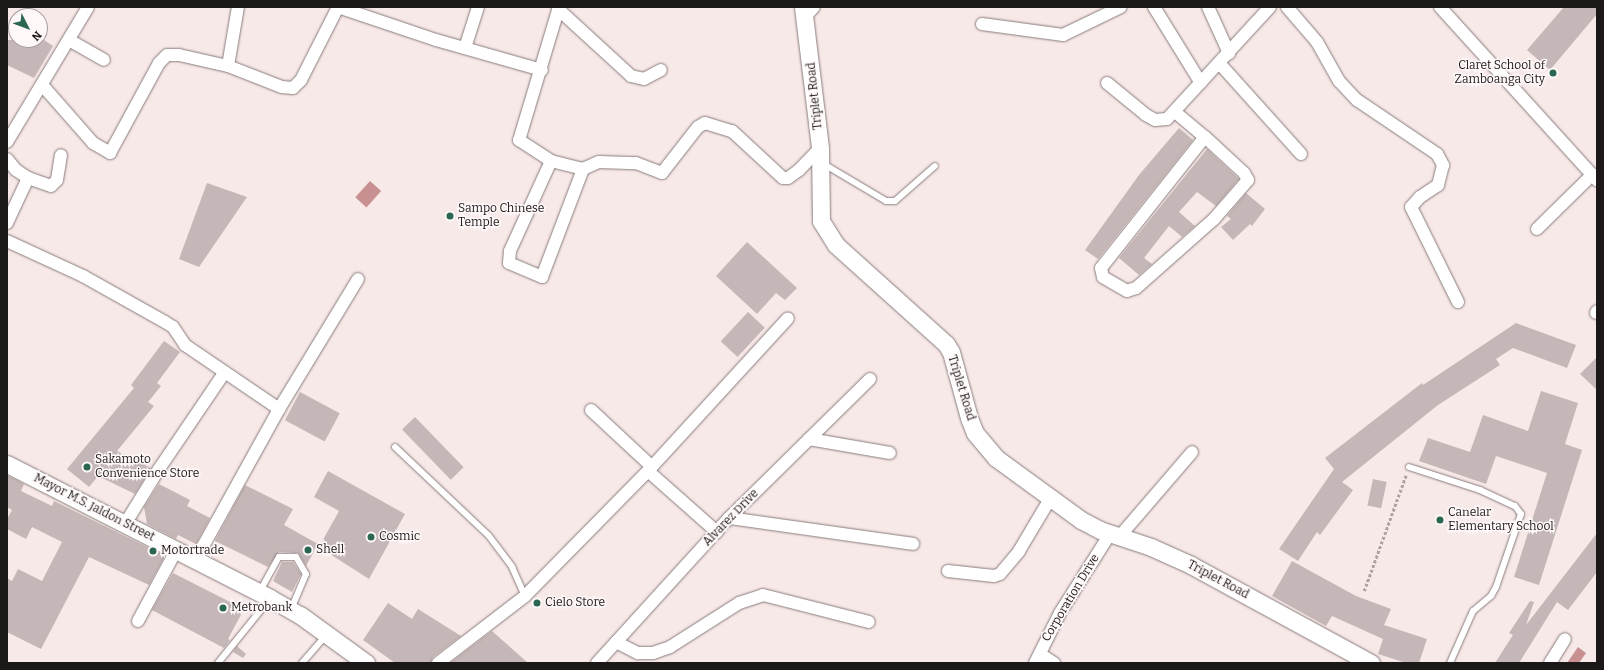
<!DOCTYPE html>
<html>
<head>
<meta charset="utf-8">
<style>
  body { margin:0 }
  #map { position:relative; width:1604px; height:670px; overflow:hidden; background:#f7e9e8; font-family:Bitter,serif }
  div>[style] { position:absolute }
  [style*='--x'] { left:calc(var(--x)*1px); top:calc(var(--y)*1px); width:calc(var(--w)*1px); rotate:calc(var(--a)*1deg) }
  .water>* { inset:0; background:#c89090; transform-origin:0 0 }
  .building>* { inset:0; background:#c5b7b7; transform-origin:0 0 }
  .path>* { height:2.5px; margin-top:-1.25px; transform-origin:0; background:repeating-linear-gradient(90deg,#aea3a2 0 3px,transparent 0 5px) }
  .roads { filter:drop-shadow(0 0 1px #887b7b) drop-shadow(0 0 1px #887b7b) }
  .lane>* { height:6px; margin:-3px; padding:0 3px; transform-origin:3px; border-radius:3px; background:#fff }
  .street>* { height:12px; margin:-6px; padding:0 6px; transform-origin:6px; border-radius:6px; background:#fff }
  .secondary>* { height:17px; margin:-8.5px; padding:0 8.5px; transform-origin:8.5px; border-radius:8.5px; background:#fff }
  .dots>* { width:11px; height:11px; translate:-50% -50%; box-sizing:border-box; border:2px solid #fef8f8; border-radius:50% }
  span { translate:-50% -50%; white-space:nowrap; text-align:center; line-height:1.15; -webkit-text-stroke:3px #fef8f8; paint-order:stroke }
  .poi-label { font-size:12px; color:#1d1818 }
  .right { translate:-100% -50%; text-align:right }
  .left { translate:0 -50%; text-align:left }
  .street-label { font-size:12px; color:#1d1818 }
  .frame { position:absolute; inset:0; border:8px solid #1d1818; pointer-events:none }
  .north { position:absolute; left:8px; top:8px; width:40px; height:40px; box-sizing:border-box; background:#fef8f8; border:1px solid #a49e9e; border-radius:50%; rotate:132deg; font-size:11px; font-weight:700; line-height:16px; text-align:center; color:#1d1818 }
  .north::after { content:''; display:block; margin:auto; width:14px; height:18px; background:#2a6753; clip-path:polygon(50% 0,100% 100%,50% 72%,0 100%) }
</style>
</head>
<body>
<div id="map">
  <div class="water">
    <i style="left:370px;top:181px;width:15px;height:22px;rotate:42deg"></i>
    <i style="clip-path:polygon(1578px 647px,1586px 653px,1579px 663px,1567px 663px)"></i>
  </div>
  <div class="building">
    <i style="clip-path:polygon(1564px 7px,1597px 7px,1597px 14px,1550px 70px,1527px 50px)"></i>
    <i style="clip-path:polygon(7px 40px,44px 40px,53px 46px,34px 78px,7px 65px)"></i>
    <i style="clip-path:polygon(1179px 128px,1193px 140px,1098px 259px,1085px 250px,1139px 175px)"></i>
    <i style="clip-path:polygon(1207px 149px,1239px 179px,1216px 206px,1197px 192px,1179px 212px,1195px 226px,1182px 237px,1169px 226px,1144px 258px,1152px 264px,1139px 275px,1119px 258px)"></i>
    <i style="clip-path:polygon(207px 183px,247px 197px,199px 267px,179px 259px)"></i>
    <i style="clip-path:polygon(1246px 193px,1265px 209px,1252px 226px,1250px 224px,1233px 240px,1221px 227px,1231px 219px,1227px 216px)"></i>
    <i style="clip-path:polygon(747px 242px,797px 288px,785px 300px,776px 293px,757px 314px,716px 276px)"></i>
    <i style="left:748px;top:312px;width:23px;height:40px;rotate:43deg"></i>
    <i style="clip-path:polygon(1516px 323px,1576px 345px,1567px 368px,1513px 348px,1496px 359px,1500px 365px,1438px 405px,1342px 482px,1353px 490px,1320px 535px,1317px 532px,1298px 561px,1279px 549px,1334px 469px,1325px 458px,1422px 383px,1423px 385px)"></i>
    <i style="clip-path:polygon(164px 341px,180px 352px,157px 383px,161px 386px,148px 402px,154px 406px,117px 451px,151px 468px,135px 494px,98px 476px,89px 487px,67px 469px,134px 388px,131px 385px)"></i>
    <i style="clip-path:polygon(1597px 357px,1597px 390px,1580px 374px)"></i>
    <i style="clip-path:polygon(1541px 391px,1578px 403px,1565px 444px,1582px 450px,1539px 585px,1514px 577px,1547px 473px,1496px 456px,1486px 484px,1419px 461px,1428px 438px,1470px 452px,1483px 415px,1528px 431px)"></i>
    <i style="left:300px;top:392px;width:45px;height:32px;rotate:28deg"></i>
    <i style="left:415px;top:417px;width:70px;height:18px;rotate:46deg"></i>
    <i style="clip-path:polygon(328px 471px,405px 514px,369px 579px,319px 547px,339px 511px,314px 497px)"></i>
    <i style="clip-path:polygon(7px 475px,24px 484px,21px 491px,52px 506px,54px 501px,165px 556px,149px 585px,89px 557px,41px 649px,7px 632px,7px 578px,12px 581px,18px 569px,42px 581px,62px 542px,32px 527px,26px 539px,7px 529px,7px 519px,12px 510px,7px 507px)"></i>
    <i style="left:1373px;top:479px;width:14px;height:27px;rotate:12deg"></i>
    <i style="clip-path:polygon(159px 484px,190px 500px,187px 506px,210px 518px,196px 544px,178px 535px,176px 539px,147px 524px,144px 507px)"></i>
    <i style="clip-path:polygon(245px 485px,293px 509px,284px 525px,318px 544px,306px 566px,298px 553px,279px 552px,268px 567px,215px 541px)"></i>
    <i style="clip-path:polygon(1597px 533px,1597px 572px,1568px 610px,1557px 602px,1519px 663px,1495px 663px,1513px 635px,1509px 633px,1530px 601px,1534px 602px,1526px 625px)"></i>
    <i style="clip-path:polygon(1292px 561px,1356px 596px,1391px 609px,1384px 625px,1427px 639px,1419px 663px,1406px 663px,1378px 654px,1383px 639px,1332px 616px,1326px 626px,1272px 596px)"></i>
    <i style="clip-path:polygon(282px 562px,293px 562px,301px 574px,292px 592px,273px 581px)"></i>
    <i style="clip-path:polygon(173px 573px,244px 609px,228px 639px,230px 640px,224px 648px,152px 610px)"></i>
    <i style="clip-path:polygon(388px 603px,412px 619px,418px 609px,461px 636px,433px 657px,431px 663px,395px 663px,363px 640px)"></i>
    <i style="clip-path:polygon(492px 631px,528px 663px,450px 663px)"></i>
    <i style="clip-path:polygon(237px 646px,246px 654px,243px 658px,233px 652px)"></i>
  </div>
  <div class="path">
    <i style="--x:1364;--y:591;--w:123;--a:-70.1"></i>
  </div>
  <div class="roads">
    <div class="lane">
      <i style="--x:822;--y:163;--w:74;--a:30.7"></i>
      <i style="--x:886;--y:201;--w:9;--a:0"></i>
      <i style="--x:895;--y:201;--w:53;--a:-41.2"></i>
      <i style="--x:395;--y:447;--w:129;--a:43.4"></i>
      <i style="--x:489;--y:536;--w:39;--a:53"></i>
      <i style="--x:512;--y:567;--w:32;--a:66"></i>
      <i style="--x:1409;--y:467;--w:75;--a:17.9"></i>
      <i style="--x:1480;--y:490;--w:38;--a:25"></i>
      <i style="--x:1515;--y:506;--w:10;--a:53"></i>
      <i style="--x:1521;--y:514;--w:77;--a:108.9"></i>
      <i style="--x:1496;--y:587;--w:10;--a:119"></i>
      <i style="--x:1491;--y:596;--w:23;--a:140"></i>
      <i style="--x:1473;--y:611;--w:57;--a:113.9"></i>
      <i style="--x:260;--y:591;--w:39;--a:-61"></i>
      <i style="--x:279;--y:557;--w:17;--a:0"></i>
      <i style="--x:296;--y:557;--w:20;--a:60"></i>
      <i style="--x:306;--y:574;--w:38;--a:113"></i>
      <i style="--x:218;--y:663;--w:81;--a:-51"></i>
      <i style="--x:302;--y:663;--w:37;--a:-49"></i>
    </div>
    <div class="street">
      <i style="--x:338;--y:7;--w:103;--a:18.6"></i>
      <i style="--x:436;--y:40;--w:110;--a:15.8"></i>
      <i style="--x:559;--y:7;--w:139;--a:106.7"></i>
      <i style="--x:519;--y:140;--w:38;--a:33"></i>
      <i style="--x:551;--y:161;--w:33;--a:14"></i>
      <i style="--x:583;--y:169;--w:17;--a:-24"></i>
      <i style="--x:599;--y:162;--w:37;--a:2"></i>
      <i style="--x:636;--y:163;--w:28;--a:21"></i>
      <i style="--x:662;--y:173;--w:58;--a:-52"></i>
      <i style="--x:698;--y:127;--w:8;--a:-30"></i>
      <i style="--x:705;--y:123;--w:28;--a:17"></i>
      <i style="--x:732;--y:131;--w:69;--a:42.7"></i>
      <i style="--x:783;--y:178;--w:5;--a:0"></i>
      <i style="--x:788;--y:178;--w:14;--a:-36"></i>
      <i style="--x:799;--y:170;--w:30;--a:-46"></i>
      <i style="--x:1154;--y:7;--w:89;--a:58.3"></i>
      <i style="--x:1208;--y:7;--w:51;--a:65.5"></i>
      <i style="--x:1287;--y:7;--w:46;--a:49.4"></i>
      <i style="--x:1317;--y:42;--w:45;--a:60.6"></i>
      <i style="--x:1339;--y:81;--w:26;--a:47"></i>
      <i style="--x:1357;--y:100;--w:97;--a:34"></i>
      <i style="--x:1437;--y:154;--w:13;--a:61"></i>
      <i style="--x:1443;--y:165;--w:21;--a:104"></i>
      <i style="--x:1438;--y:185;--w:22;--a:146"></i>
      <i style="--x:1420;--y:197;--w:13;--a:132"></i>
      <i style="--x:1411;--y:207;--w:106;--a:63.7"></i>
      <i style="--x:1440;--y:7;--w:234;--a:47.8"></i>
      <i style="--x:558;--y:9;--w:99;--a:42.5"></i>
      <i style="--x:631;--y:76;--w:13;--a:13"></i>
      <i style="--x:644;--y:79;--w:19;--a:-28"></i>
      <i style="--x:805;--y:17;--w:13;--a:-48"></i>
      <i style="--x:982;--y:24;--w:82;--a:7.7"></i>
      <i style="--x:1063;--y:35;--w:64;--a:-25.8"></i>
      <i style="--x:69;--y:40;--w:40;--a:29.7"></i>
      <i style="--x:465;--y:48;--w:43;--a:-72.4"></i>
      <i style="--x:1220;--y:64;--w:121;--a:48"></i>
      <i style="--x:228;--y:66;--w:60;--a:-80.4"></i>
      <i style="--x:1107;--y:83;--w:50;--a:39.4"></i>
      <i style="--x:1146;--y:115;--w:10;--a:29"></i>
      <i style="--x:1155;--y:120;--w:12;--a:-5"></i>
      <i style="--x:1167;--y:119;--w:152;--a:-47.4"></i>
      <i style="--x:43;--y:86;--w:76;--a:48.7"></i>
      <i style="--x:93;--y:143;--w:20;--a:30"></i>
      <i style="--x:110;--y:153;--w:102;--a:-61.4"></i>
      <i style="--x:159;--y:63;--w:11;--a:-45"></i>
      <i style="--x:167;--y:55;--w:12;--a:0"></i>
      <i style="--x:179;--y:55;--w:50;--a:12.7"></i>
      <i style="--x:228;--y:66;--w:58;--a:21.3"></i>
      <i style="--x:282;--y:87;--w:11;--a:5"></i>
      <i style="--x:293;--y:88;--w:11;--a:-45"></i>
      <i style="--x:301;--y:80;--w:82;--a:-63.1"></i>
      <i style="--x:1175;--y:112;--w:39;--a:40"></i>
      <i style="--x:1205;--y:137;--w:53;--a:42.7"></i>
      <i style="--x:1244;--y:173;--w:8;--a:60"></i>
      <i style="--x:1248;--y:180;--w:52;--a:131.1"></i>
      <i style="--x:1214;--y:219;--w:104;--a:138.5"></i>
      <i style="--x:1136;--y:288;--w:9;--a:162"></i>
      <i style="--x:1127;--y:291;--w:28;--a:-150"></i>
      <i style="--x:1103;--y:277;--w:9;--a:-103"></i>
      <i style="--x:1101;--y:268;--w:167;--a:-51.6"></i>
      <i style="--x:7;--y:142;--w:157;--a:-59"></i>
      <i style="--x:7;--y:159;--w:14;--a:51"></i>
      <i style="--x:16;--y:170;--w:14;--a:34"></i>
      <i style="--x:28;--y:178;--w:24;--a:19"></i>
      <i style="--x:51;--y:186;--w:8;--a:-45"></i>
      <i style="--x:57;--y:180;--w:25;--a:-81"></i>
      <i style="--x:551;--y:161;--w:99;--a:114.5"></i>
      <i style="--x:510;--y:251;--w:12;--a:95"></i>
      <i style="--x:509;--y:263;--w:36;--a:23"></i>
      <i style="--x:542;--y:277;--w:116;--a:-69.2"></i>
      <i style="--x:7;--y:223;--w:50;--a:-65"></i>
      <i style="--x:1537;--y:229;--w:78;--a:-44.5"></i>
      <i style="--x:7;--y:241;--w:84;--a:24.7"></i>
      <i style="--x:83;--y:276;--w:94;--a:29.3"></i>
      <i style="--x:165;--y:322;--w:9;--a:32"></i>
      <i style="--x:173;--y:327;--w:22;--a:56"></i>
      <i style="--x:185;--y:345;--w:114;--a:34.2"></i>
      <i style="--x:1596;--y:313;--w:2;--a:-63"></i>
      <i style="--x:591;--y:410;--w:82;--a:43"></i>
      <i style="--x:809;--y:439;--w:82;--a:9.8"></i>
      <i style="--x:648;--y:471;--w:92;--a:41.5"></i>
      <i style="--x:729;--y:518;--w:186;--a:8"></i>
      <i style="--x:125;--y:524;--w:65;--a:-58.3"></i>
      <i style="--x:159;--y:469;--w:117;--a:-55.8"></i>
      <i style="--x:1119;--y:537;--w:112;--a:-49.3"></i>
      <i style="--x:196;--y:559;--w:171;--a:-61"></i>
      <i style="--x:279;--y:409;--w:152;--a:-58.7"></i>
      <i style="--x:948;--y:571;--w:46;--a:6.2"></i>
      <i style="--x:994;--y:576;--w:6;--a:-18"></i>
      <i style="--x:1000;--y:574;--w:30;--a:-50"></i>
      <i style="--x:1019;--y:551;--w:61;--a:-59.2"></i>
      <i style="--x:138;--y:621;--w:82;--a:-61.6"></i>
      <i style="--x:616;--y:642;--w:25;--a:27"></i>
      <i style="--x:638;--y:653;--w:15;--a:0"></i>
      <i style="--x:653;--y:653;--w:18;--a:-19"></i>
      <i style="--x:670;--y:647;--w:82;--a:-32.5"></i>
      <i style="--x:739;--y:603;--w:25;--a:-18"></i>
      <i style="--x:763;--y:595;--w:109;--a:14.3"></i>
      <i style="--x:1040;--y:654;--w:17;--a:33"></i>
      <i style="--x:438;--y:663;--w:110;--a:-37.6"></i>
      <i style="--x:525;--y:596;--w:175;--a:-45.5"></i>
      <i style="--x:648;--y:471;--w:207;--a:-47.5"></i>
      <i style="--x:597;--y:663;--w:196;--a:-47.7"></i>
      <i style="--x:729;--y:518;--w:198;--a:-44.6"></i>
      <i style="--x:1035;--y:663;--w:56;--a:-63.4"></i>
      <i style="--x:1060;--y:613;--w:93;--a:-57.7"></i>
      <i style="--x:1550;--y:663;--w:28;--a:-58"></i>
    </div>
    <div class="secondary">
      <i style="--x:803;--y:7;--w:142;--a:83.1"></i>
      <i style="--x:820;--y:148;--w:73;--a:89.2"></i>
      <i style="--x:821;--y:221;--w:28;--a:58"></i>
      <i style="--x:836;--y:245;--w:148;--a:42"></i>
      <i style="--x:946;--y:344;--w:9;--a:58"></i>
      <i style="--x:951;--y:352;--w:68;--a:74.7"></i>
      <i style="--x:969;--y:418;--w:16;--a:68"></i>
      <i style="--x:975;--y:433;--w:33;--a:50"></i>
      <i style="--x:996;--y:458;--w:105;--a:36.1"></i>
      <i style="--x:1081;--y:520;--w:21;--a:28"></i>
      <i style="--x:1100;--y:530;--w:54;--a:18.4"></i>
      <i style="--x:1151;--y:547;--w:44;--a:24.2"></i>
      <i style="--x:1191;--y:565;--w:205;--a:28.6"></i>
      <i style="--x:7;--y:464;--w:295;--a:27"></i>
      <i style="--x:270;--y:598;--w:34;--a:30"></i>
      <i style="--x:300;--y:615;--w:82;--a:36"></i>
    </div>
  </div>
  <div class="dots">
    <i style="left:1553px;top:73px;background:#2a6753"></i>
    <i style="left:450px;top:216px;background:#2a6753"></i>
    <i style="left:87px;top:467px;background:#2a6753"></i>
    <i style="left:1440px;top:520px;background:#2a6753"></i>
    <i style="left:371px;top:537px;background:#2a6753"></i>
    <i style="left:308px;top:550px;background:#2a6753"></i>
    <i style="left:153px;top:551px;background:#2a6753"></i>
    <i style="left:537px;top:603px;background:#2a6753"></i>
    <i style="left:223px;top:608px;background:#2a6753"></i>
  </div>
  <div class="poi-label">
    <span class="right" style="left:1545px;top:73px">Claret School of<br>Zamboanga City</span>
    <span class="left" style="left:458px;top:216px">Sampo Chinese<br>Temple</span>
    <span class="left" style="left:95px;top:467px">Sakamoto<br>Convenience Store</span>
    <span class="left" style="left:1448px;top:520px">Canelar<br>Elementary School</span>
    <span class="left" style="left:379px;top:537px">Cosmic</span>
    <span class="left" style="left:316px;top:550px">Shell</span>
    <span class="left" style="left:161px;top:551px">Motortrade</span>
    <span class="left" style="left:545px;top:603px">Cielo Store</span>
    <span class="left" style="left:231px;top:608px">Metrobank</span>
  </div>
  <div class="street-label">
    <span style="left:815px;top:96px;rotate:-96deg">Triplet Road</span>
    <span style="left:961px;top:388px;rotate:73deg">Triplet Road</span>
    <span style="left:94px;top:508px;rotate:27deg">Mayor M.S. Jaldon Street</span>
    <span style="left:731px;top:518px;rotate:-46deg">Alvarez Drive</span>
    <span style="left:1218px;top:580px;rotate:28deg">Triplet Road</span>
    <span style="left:1071px;top:598px;rotate:-59deg">Corporation Drive</span>
  </div>
  <div class="frame"></div>
  <div class="north">N</div>
</div>
</body>
</html>
